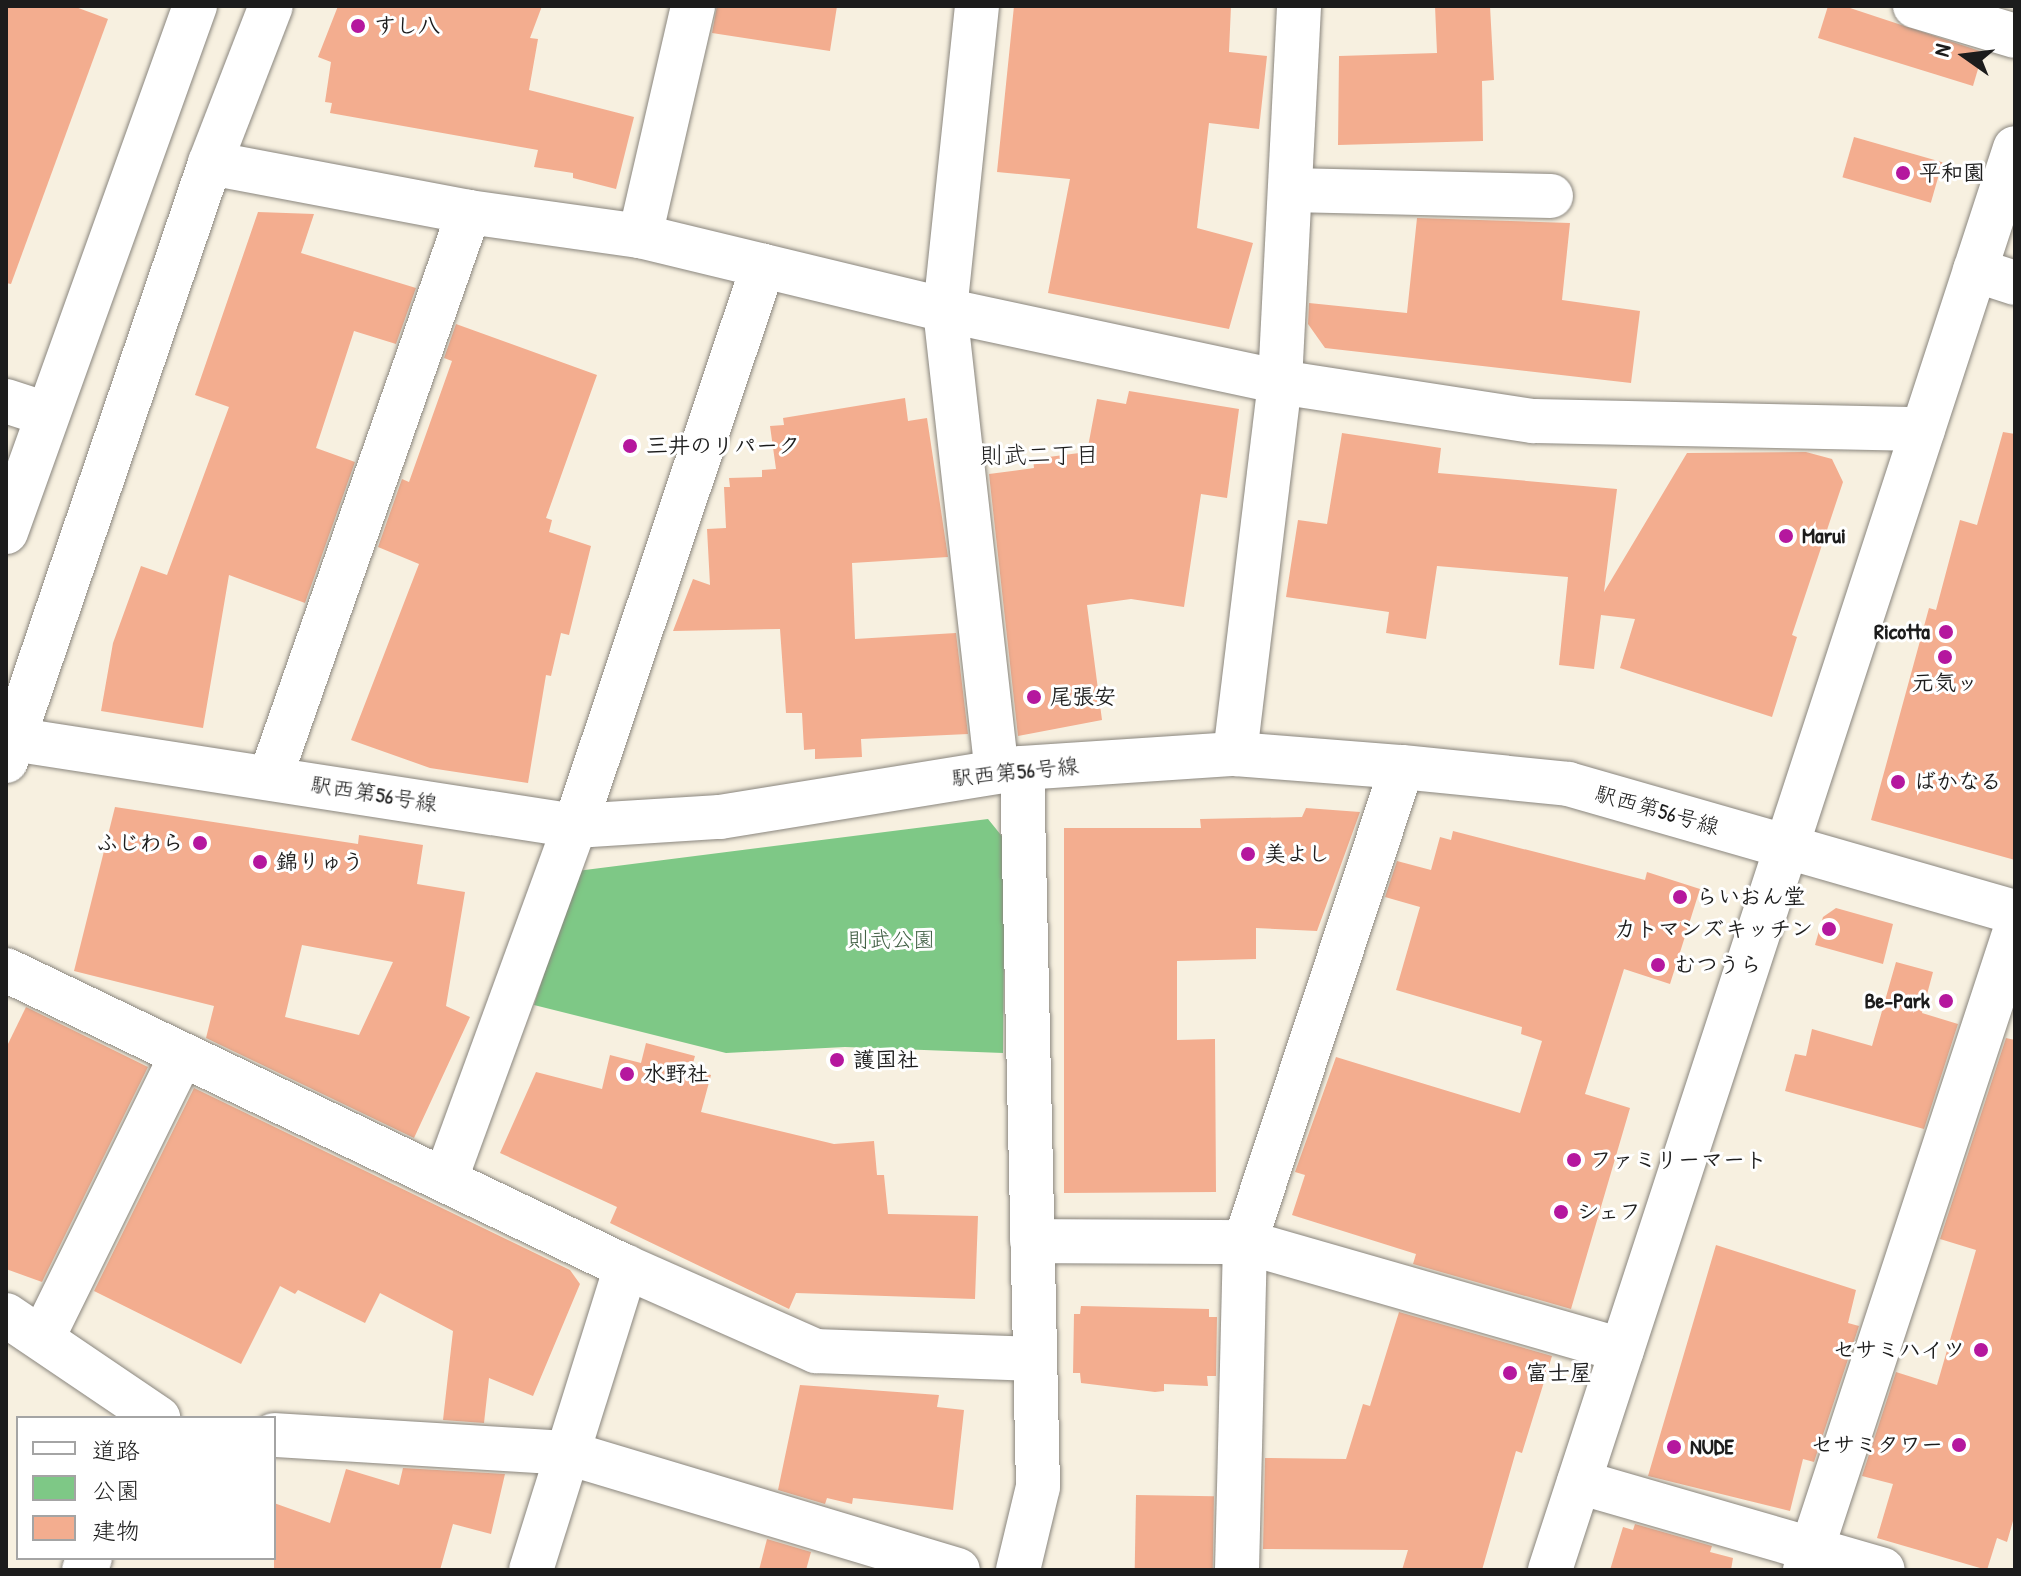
<!DOCTYPE html>
<html>
<head>
<meta charset="utf-8">
<style>
  body { margin:0 }
  #map { position:relative; width:2021px; height:1576px; overflow:hidden; background:#f7f0e0; font-family:"Patrick Hand","Klee One",sans-serif }
  div>[style] { position:absolute }
  [style*='--x'] { left:calc(var(--x)*1px); top:calc(var(--y)*1px); width:calc(var(--w)*1px); rotate:calc(var(--a)*1deg) }
  .green>* { inset:0; background:#7ec886 }
  .building>* { inset:0; background:#f3ad8f; transform-origin:0 0 }
  .roads { filter:drop-shadow(0 0 2px #8a867e) drop-shadow(0 0 2px #8a867e) }
  .minor>* { height:44px; margin:-22px; padding:0 22px; transform-origin:22px; border-radius:22px; background:#fff }
  .dots>* { width:22px; height:22px; translate:-50% -50%; box-sizing:border-box; border:4px solid #fff; border-radius:50% }
  span { translate:-50% -50%; white-space:nowrap; text-align:center; line-height:1.15; -webkit-text-stroke:6px #fff; paint-order:stroke }
  .poi-label { font-size:22px; color:#1c1c1c; font-weight:700 }
  .left { translate:0 -50%; text-align:left }
  .right { translate:-100% -50%; text-align:right }
  .street-label { font-size:22px; color:#1c1c1c }
  .park-label { font-size:22px; color:#436146 }
  .neighbourhood-label { font-size:24px; color:#1c1c1c }
  .frame { position:absolute; inset:0; border:8px solid #1c1c1c; pointer-events:none }
  .legend { position:absolute; left:16px; top:1416px; width:260px; height:144px; box-sizing:border-box; background:#fff; border:2px solid #a4a4a4; margin:0; padding:10px 14px; list-style:none; font-size:24px; color:#1c1c1c }
  .legend li { display:flex; align-items:center; gap:16px; height:40px }
  .legend b { width:40px; border:2px solid #a4a4a4 }
  .north { position:absolute; left:1925px; top:16px; width:80px; height:80px; -webkit-text-stroke:6px #fff; paint-order:stroke; rotate:284deg; font-size:22px; font-weight:700; line-height:32px; text-align:center; color:#1c1c1c }
  .north::after { content:''; display:block; margin:auto; width:28px; height:36px; background:#1c1c1c; clip-path:polygon(50% 0,100% 100%,50% 72%,0 100%) }
</style>
</head>
<body>
<div id="map">
  <div class="green">
    <i style="clip-path:polygon(988px 819px,1005px 840px,1003px 1053px,845px 1047px,726px 1053px,534px 1005px,577px 871px)"></i>
  </div>
  <div class="building">
    <i style="clip-path:polygon(6px 6px,73px 6px,108px 19px,11px 284px,6px 283px)"></i>
    <i style="clip-path:polygon(338px 6px,542px 6px,530px 38px,538px 39px,529px 90px,634px 117px,616px 189px,573px 178px,573px 173px,534px 167px,538px 150px,330px 113px,332px 103px,325px 102px,331px 62px,318px 57px)"></i>
    <i style="clip-path:polygon(717px 6px,837px 6px,830px 51px,712px 33px)"></i>
    <i style="clip-path:polygon(1014px 6px,1231px 6px,1229px 52px,1267px 56px,1259px 129px,1209px 123px,1197px 228px,1253px 243px,1229px 329px,1048px 293px,1070px 179px,997px 172px)"></i>
    <i style="clip-path:polygon(1435px 6px,1490px 6px,1494px 80px,1482px 81px,1483px 141px,1338px 145px,1339px 56px,1437px 53px)"></i>
    <i style="clip-path:polygon(1828px 6px,1844px 6px,1983px 52px,1973px 86px,1818px 38px)"></i>
    <i style="left:1854px;top:137px;width:92px;height:42px;rotate:16deg"></i>
    <i style="clip-path:polygon(258px 212px,314px 214px,301px 253px,416px 288px,396px 344px,354px 331px,316px 448px,355px 462px,305px 603px,229px 575px,203px 728px,101px 711px,113px 643px,141px 566px,167px 575px,229px 407px,195px 395px)"></i>
    <i style="clip-path:polygon(1417px 218px,1570px 223px,1562px 300px,1640px 311px,1631px 383px,1325px 348px,1308px 324px,1309px 303px,1407px 313px)"></i>
    <i style="clip-path:polygon(456px 324px,597px 375px,546px 518px,552px 520px,549px 532px,591px 546px,569px 635px,561px 633px,551px 676px,546px 675px,528px 783px,430px 768px,351px 740px,419px 564px,378px 547px,402px 479px,409px 482px,452px 361px,444px 358px)"></i>
    <i style="clip-path:polygon(1129px 391px,1239px 409px,1227px 498px,1201px 494px,1184px 607px,1131px 599px,1087px 605px,1102px 720px,1018px 736px,989px 474px,1034px 468px,1033px 459px,1087px 452px,1097px 399px,1126px 404px)"></i>
    <i style="clip-path:polygon(905px 398px,908px 421px,927px 418px,948px 557px,852px 563px,855px 639px,956px 633px,968px 734px,861px 739px,862px 757px,815px 759px,815px 749px,804px 750px,802px 713px,786px 713px,780px 629px,673px 631px,693px 579px,710px 585px,707px 529px,726px 528px,724px 487px,730px 487px,729px 478px,762px 477px,762px 470px,776px 469px,770px 426px,784px 425px,783px 418px)"></i>
    <i style="clip-path:polygon(2003px 432px,2015px 434px,2015px 860px,1871px 820px,1929px 608px,1936px 610px,1960px 520px,1977px 525px)"></i>
    <i style="clip-path:polygon(1342px 433px,1441px 448px,1438px 473px,1617px 489px,1604px 592px,1687px 453px,1806px 452px,1832px 459px,1843px 482px,1792px 635px,1797px 637px,1772px 717px,1620px 668px,1635px 619px,1601px 615px,1594px 669px,1559px 665px,1568px 577px,1437px 566px,1426px 639px,1386px 633px,1389px 612px,1286px 597px,1298px 520px,1327px 524px)"></i>
    <i style="clip-path:polygon(evenodd,115px 807px,358px 844px,359px 835px,423px 845px,417px 884px,465px 892px,446px 1006px,470px 1017px,414px 1138px,206px 1038px,214px 1006px,74px 971px,115px 807px,302px 945px,393px 962px,359px 1035px,285px 1017px,302px 945px)"></i>
    <i style="clip-path:polygon(1306px 808px,1360px 812px,1317px 931px,1256px 928px,1256px 959px,1177px 961px,1177px 1040px,1215px 1039px,1216px 1192px,1064px 1193px,1064px 828px,1201px 828px,1200px 819px,1302px 817px)"></i>
    <i style="clip-path:polygon(1453px 831px,1645px 880px,1647px 872px,1700px 889px,1670px 984px,1624px 969px,1585px 1094px,1630px 1108px,1571px 1309px,1413px 1264px,1416px 1254px,1292px 1215px,1305px 1175px,1295px 1172px,1336px 1057px,1520px 1113px,1542px 1041px,1521px 1034px,1522px 1027px,1396px 990px,1420px 907px,1385px 897px,1397px 861px,1431px 870px,1440px 837px,1451px 840px)"></i>
    <i style="clip-path:polygon(1836px 908px,1893px 924px,1883px 964px,1815px 945px,1823px 917px)"></i>
    <i style="clip-path:polygon(1896px 962px,1933px 972px,1922px 1013px,1958px 1024px,1924px 1129px,1785px 1091px,1795px 1054px,1806px 1056px,1812px 1029px,1872px 1046px)"></i>
    <i style="clip-path:polygon(26px 1007px,148px 1067px,42px 1282px,6px 1269px,6px 1048px)"></i>
    <i style="clip-path:polygon(2006px 1038px,2015px 1040px,2015px 1514px,2007px 1542px,1997px 1538px,1987px 1570px,1877px 1538px,1893px 1484px,1862px 1476px,1896px 1372px,1937px 1385px,1976px 1250px,1940px 1239px)"></i>
    <i style="clip-path:polygon(646px 1043px,695px 1056px,691px 1070px,711px 1075px,701px 1112px,834px 1144px,874px 1141px,877px 1175px,884px 1175px,888px 1214px,978px 1216px,975px 1299px,796px 1293px,789px 1309px,610px 1223px,617px 1207px,500px 1153px,536px 1072px,602px 1089px,610px 1055px,641px 1063px)"></i>
    <i style="clip-path:polygon(194px 1088px,570px 1270px,580px 1284px,533px 1396px,489px 1378px,484px 1423px,443px 1420px,453px 1331px,380px 1293px,365px 1323px,298px 1290px,295px 1294px,280px 1286px,241px 1364px,94px 1291px)"></i>
    <i style="clip-path:polygon(1716px 1245px,1856px 1290px,1848px 1323px,1859px 1326px,1814px 1462px,1803px 1459px,1790px 1511px,1648px 1476px)"></i>
    <i style="clip-path:polygon(1081px 1306px,1209px 1309px,1209px 1317px,1217px 1317px,1216px 1376px,1207px 1376px,1208px 1386px,1164px 1384px,1164px 1391px,1155px 1392px,1081px 1383px,1080px 1373px,1073px 1373px,1074px 1314px,1080px 1314px)"></i>
    <i style="clip-path:polygon(1399px 1312px,1552px 1356px,1522px 1453px,1516px 1451px,1482px 1570px,1402px 1570px,1408px 1550px,1263px 1549px,1265px 1458px,1346px 1459px,1363px 1404px,1370px 1406px)"></i>
    <i style="clip-path:polygon(800px 1385px,939px 1395px,937px 1407px,964px 1410px,953px 1510px,853px 1498px,852px 1504px,827px 1498px,825px 1504px,778px 1490px)"></i>
    <i style="clip-path:polygon(403px 1468px,505px 1474px,491px 1534px,453px 1524px,440px 1570px,274px 1570px,274px 1503px,330px 1523px,346px 1469px,399px 1485px)"></i>
    <i style="left:1136px;top:1495px;width:78px;height:75px;rotate:1deg"></i>
    <i style="clip-path:polygon(1635px 1524px,1712px 1546px,1710px 1552px,1733px 1558px,1731px 1570px,1610px 1570px,1623px 1527px,1633px 1530px)"></i>
    <i style="clip-path:polygon(767px 1539px,811px 1552px,806px 1570px,759px 1570px)"></i>
  </div>
  <div class="roads">
    <div class="minor">
      <i style="--x:977;--y:6;--w:306;--a:96"></i>
      <i style="--x:945;--y:310;--w:464;--a:83.6"></i>
      <i style="--x:1915;--y:6;--w:104;--a:16.7"></i>
      <i style="--x:210;--y:163;--w:264;--a:10.7"></i>
      <i style="--x:469;--y:212;--w:173;--a:8"></i>
      <i style="--x:640;--y:236;--w:314;--a:13.6"></i>
      <i style="--x:945;--y:310;--w:343;--a:12.1"></i>
      <i style="--x:1280;--y:382;--w:256;--a:8.8"></i>
      <i style="--x:1533;--y:421;--w:390;--a:1.2"></i>
      <i style="--x:1290;--y:190;--w:261;--a:1.3"></i>
      <i style="--x:640;--y:236;--w:236;--a:-77"></i>
      <i style="--x:1975;--y:270;--w:42;--a:18"></i>
      <i style="--x:6;--y:401;--w:42;--a:18"></i>
      <i style="--x:6;--y:532;--w:559;--a:-70.24"></i>
      <i style="--x:6;--y:738;--w:576;--a:8.79"></i>
      <i style="--x:575;--y:826;--w:145;--a:-3.6"></i>
      <i style="--x:720;--y:817;--w:306;--a:-9.2"></i>
      <i style="--x:1022;--y:768;--w:213;--a:-3.8"></i>
      <i style="--x:1235;--y:754;--w:168;--a:4.5"></i>
      <i style="--x:1402;--y:767;--w:167;--a:5.8"></i>
      <i style="--x:1568;--y:784;--w:465;--a:16"></i>
      <i style="--x:1235;--y:754;--w:375;--a:-83.1"></i>
      <i style="--x:1280;--y:382;--w:376;--a:-87.1"></i>
      <i style="--x:6;--y:761;--w:632;--a:-71.16"></i>
      <i style="--x:210;--y:163;--w:168;--a:-68.8"></i>
      <i style="--x:270;--y:778;--w:600;--a:-70.63"></i>
      <i style="--x:6;--y:970;--w:687;--a:25.6"></i>
      <i style="--x:626;--y:1267;--w:208;--a:23.9"></i>
      <i style="--x:816;--y:1351;--w:219;--a:2.1"></i>
      <i style="--x:446;--y:1178;--w:375;--a:-69.9"></i>
      <i style="--x:575;--y:826;--w:591;--a:-71.44"></i>
      <i style="--x:1032;--y:1241;--w:213;--a:0.3"></i>
      <i style="--x:1245;--y:1242;--w:392;--a:16"></i>
      <i style="--x:6;--y:1315;--w:184;--a:34.1"></i>
      <i style="--x:43;--y:1337;--w:314;--a:-63.8"></i>
      <i style="--x:274;--y:1435;--w:295;--a:3.5"></i>
      <i style="--x:568;--y:1453;--w:407;--a:16.7"></i>
      <i style="--x:1579;--y:1482;--w:316;--a:16.1"></i>
      <i style="--x:84;--y:1570;--w:13;--a:-63"></i>
      <i style="--x:531;--y:1570;--w:318;--a:-72.6"></i>
      <i style="--x:1018;--y:1570;--w:85;--a:-76.5"></i>
      <i style="--x:1038;--y:1487;--w:719;--a:-91.27"></i>
      <i style="--x:1237;--y:1570;--w:328;--a:-88.6"></i>
      <i style="--x:1245;--y:1242;--w:500;--a:-71.71"></i>
      <i style="--x:1550;--y:1570;--w:1496;--a:-71.89"></i>
      <i style="--x:1805;--y:1570;--w:673;--a:-71.81"></i>
    </div>
  </div>
  <div class="dots">
    <i style="left:358px;top:26px;background:#b5179e"></i>
    <i style="left:1903px;top:173px;background:#b5179e"></i>
    <i style="left:630px;top:446px;background:#b5179e"></i>
    <i style="left:1786px;top:536px;background:#b5179e"></i>
    <i style="left:1946px;top:632px;background:#b5179e"></i>
    <i style="left:1945px;top:657px;background:#b5179e"></i>
    <i style="left:1034px;top:697px;background:#b5179e"></i>
    <i style="left:1898px;top:782px;background:#b5179e"></i>
    <i style="left:200px;top:843px;background:#b5179e"></i>
    <i style="left:1248px;top:854px;background:#b5179e"></i>
    <i style="left:260px;top:862px;background:#b5179e"></i>
    <i style="left:1680px;top:897px;background:#b5179e"></i>
    <i style="left:1829px;top:929px;background:#b5179e"></i>
    <i style="left:1658px;top:965px;background:#b5179e"></i>
    <i style="left:1946px;top:1001px;background:#b5179e"></i>
    <i style="left:837px;top:1060px;background:#b5179e"></i>
    <i style="left:627px;top:1074px;background:#b5179e"></i>
    <i style="left:1574px;top:1160px;background:#b5179e"></i>
    <i style="left:1561px;top:1212px;background:#b5179e"></i>
    <i style="left:1981px;top:1350px;background:#b5179e"></i>
    <i style="left:1510px;top:1373px;background:#b5179e"></i>
    <i style="left:1959px;top:1445px;background:#b5179e"></i>
    <i style="left:1674px;top:1447px;background:#b5179e"></i>
  </div>
  <div class="poi-label">
    <span class="left" style="left:374px;top:26px">すし八</span>
    <span class="left" style="left:1919px;top:173px">平和園</span>
    <span class="left" style="left:646px;top:446px">三井のリパーク</span>
    <span class="left" style="left:1802px;top:536px">Marui</span>
    <span class="right" style="left:1930px;top:632px">Ricotta</span>
    <span style="left:1945px;top:683px">元気ッ</span>
    <span class="left" style="left:1050px;top:697px">尾張安</span>
    <span class="left" style="left:1914px;top:782px">ばかなる</span>
    <span class="right" style="left:184px;top:843px">ふじわら</span>
    <span class="left" style="left:1264px;top:854px">美よし</span>
    <span class="left" style="left:276px;top:862px">錦りゅう</span>
    <span class="left" style="left:1696px;top:897px">らいおん堂</span>
    <span class="right" style="left:1813px;top:929px">カトマンズキッチン</span>
    <span class="left" style="left:1674px;top:965px">むつうら</span>
    <span class="right" style="left:1930px;top:1001px">Be-Park</span>
    <span class="left" style="left:853px;top:1060px">護国社</span>
    <span class="left" style="left:643px;top:1074px">水野社</span>
    <span class="left" style="left:1590px;top:1160px">ファミリーマート</span>
    <span class="left" style="left:1577px;top:1212px">シェフ</span>
    <span class="right" style="left:1965px;top:1350px">セサミハイツ</span>
    <span class="left" style="left:1526px;top:1373px">富士屋</span>
    <span class="right" style="left:1943px;top:1445px">セサミタワー</span>
    <span class="left" style="left:1690px;top:1447px">NUDE</span>
  </div>
  <div class="street-label">
    <span style="left:1015px;top:772px;rotate:-6deg">駅西第56号線</span>
    <span style="left:374px;top:794px;rotate:9deg">駅西第56号線</span>
    <span style="left:1657px;top:810px;rotate:16deg">駅西第56号線</span>
  </div>
  <div class="park-label">
    <span style="left:891px;top:940px">則武公園</span>
  </div>
  <div class="neighbourhood-label">
    <span style="left:1039px;top:455px">則武二丁目</span>
  </div>
  <div class="frame"></div>
  <ul class="legend">
  <li><b style="height:10px;background:#fff"></b>道路</li>
  <li><b style="height:22px;background:#7ec886"></b>公園</li>
  <li><b style="height:22px;background:#f3ad8f"></b>建物</li>
  </ul>
  <div class="north">N</div>
</div>
</body>
</html>
